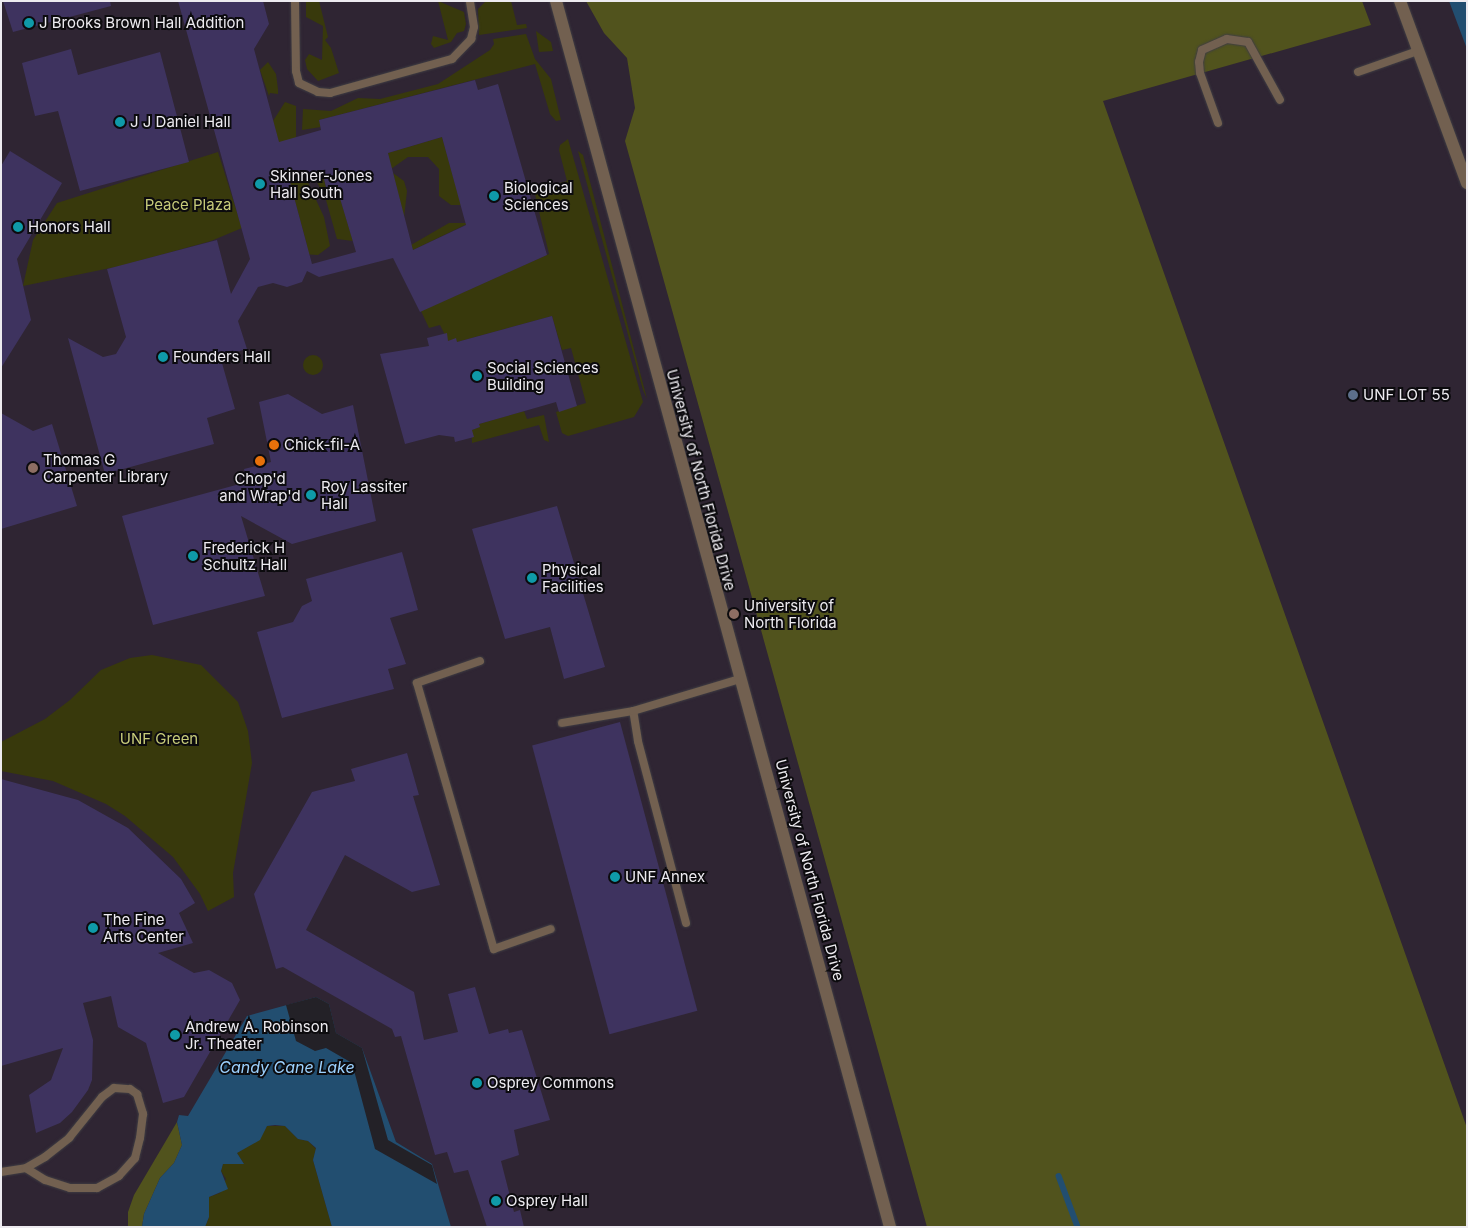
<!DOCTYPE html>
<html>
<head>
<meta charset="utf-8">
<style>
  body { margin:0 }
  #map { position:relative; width:1468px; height:1228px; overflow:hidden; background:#232127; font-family:Inter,sans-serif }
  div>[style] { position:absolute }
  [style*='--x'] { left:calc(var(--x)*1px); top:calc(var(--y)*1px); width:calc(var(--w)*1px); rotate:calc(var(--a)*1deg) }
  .education>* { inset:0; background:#2f2533; transform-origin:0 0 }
  .green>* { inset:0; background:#38390c }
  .round { border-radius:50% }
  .forest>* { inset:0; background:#51531d }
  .water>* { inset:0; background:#224e70 }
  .pier>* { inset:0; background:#232127 }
  .stream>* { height:5.5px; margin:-2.75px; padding:0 2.75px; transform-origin:2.75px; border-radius:2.75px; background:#224e70 }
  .building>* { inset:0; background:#3e335f; transform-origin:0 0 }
  .roads { filter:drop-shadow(0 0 1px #3f3d43) drop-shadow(0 0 1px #3f3d43) }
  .service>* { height:8px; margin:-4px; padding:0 4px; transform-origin:4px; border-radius:4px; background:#726050 }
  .minor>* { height:12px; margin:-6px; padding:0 6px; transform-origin:6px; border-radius:6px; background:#726050 }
  .tertiary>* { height:12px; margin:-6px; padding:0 6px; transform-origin:6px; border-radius:6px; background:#726050 }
  .dots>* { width:14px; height:14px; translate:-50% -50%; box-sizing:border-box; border:2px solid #0c0b0e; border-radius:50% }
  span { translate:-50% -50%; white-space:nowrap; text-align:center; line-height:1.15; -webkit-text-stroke:4px #0c0b0e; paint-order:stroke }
  .poi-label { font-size:15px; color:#edebf0 }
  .left { translate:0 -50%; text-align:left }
  .park-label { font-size:15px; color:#c7cb7a }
  .street-label { font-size:15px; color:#edebf0 }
  .water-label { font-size:16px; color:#9cd1fe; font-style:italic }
  .frame { position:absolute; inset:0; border:2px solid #edebf0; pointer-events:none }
</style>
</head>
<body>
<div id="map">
  <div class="education">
    <i style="left:1px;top:1px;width:1466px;height:1226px"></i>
  </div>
  <div class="green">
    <i style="clip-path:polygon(306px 1px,319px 1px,328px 37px,325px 40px,331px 48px,339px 73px,318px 81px,307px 69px,305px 60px,309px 54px,322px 60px,323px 26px,306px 17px)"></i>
    <i style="clip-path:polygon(438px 1px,464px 12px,466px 24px,464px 31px,457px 33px,451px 42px,434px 48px,431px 44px,433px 36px,448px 40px)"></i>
    <i style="clip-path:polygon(486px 1px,511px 1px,517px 25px,526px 24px,527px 28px,479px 35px,478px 9px)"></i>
    <i style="clip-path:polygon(536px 31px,551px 42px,553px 51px,539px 52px)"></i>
    <i style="clip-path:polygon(526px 34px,535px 59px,551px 79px,561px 120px,556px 121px,550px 114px,535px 64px,319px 120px,321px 127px,302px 130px,303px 109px,331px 111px,358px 98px,380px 99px,438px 84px,490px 50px,494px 44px,493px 39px)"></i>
    <i style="clip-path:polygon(268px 62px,276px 74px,278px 89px,278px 94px,270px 93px,269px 96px,260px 70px)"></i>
    <i style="clip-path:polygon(285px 102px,296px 106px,296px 144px,305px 176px,324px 217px,330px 246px,318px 255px,302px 254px,307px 245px,273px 121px)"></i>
    <i style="clip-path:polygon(442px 137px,461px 205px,451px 205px,439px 196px,439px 169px,428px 157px,408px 157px,391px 169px,388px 153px)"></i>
    <i style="clip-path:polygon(568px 139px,643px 402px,634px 417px,568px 436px,562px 433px,556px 412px,586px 403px,571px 348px,562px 350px,552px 316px,457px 342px,456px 339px,448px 341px,440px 325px,429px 328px,421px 311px,549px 254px,534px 190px,567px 181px,559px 150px,560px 145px)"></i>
    <i style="clip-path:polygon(578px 151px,583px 155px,647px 399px,643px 390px)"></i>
    <i style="clip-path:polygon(218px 152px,242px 228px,211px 241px,120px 266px,23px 286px,33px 240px,57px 203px)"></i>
    <i style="clip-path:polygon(313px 170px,315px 177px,323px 175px,326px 187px,336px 185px,353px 241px,337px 239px,326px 200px,312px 172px)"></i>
    <i style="clip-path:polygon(393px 173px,404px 181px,407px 191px,404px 218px)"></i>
    <i style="clip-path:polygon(449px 223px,469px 223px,413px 250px,411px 245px)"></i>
    <i class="round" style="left:303px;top:355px;width:20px;height:20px"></i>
    <i style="clip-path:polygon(524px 411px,527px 419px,544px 415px,549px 442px,544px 440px,539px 425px,472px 443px,472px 430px,479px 427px,479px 424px)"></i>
    <i style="clip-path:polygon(152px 655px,201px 665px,238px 702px,248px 731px,252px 763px,233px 873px,234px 897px,208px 911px,200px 894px,173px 857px,125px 816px,106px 804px,53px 781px,1px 771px,1px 742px,45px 719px,70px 700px,101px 670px,130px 658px)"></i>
    <i style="clip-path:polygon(267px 1126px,285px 1126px,298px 1139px,308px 1141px,316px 1149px,313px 1160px,332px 1227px,205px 1227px,209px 1217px,209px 1197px,220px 1193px,226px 1179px,221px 1171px,223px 1164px,244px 1164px,237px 1153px,259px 1140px)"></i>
  </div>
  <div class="forest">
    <i style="clip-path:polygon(586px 1px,1362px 1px,1371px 25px,1103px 101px,1467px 1128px,1467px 1227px,927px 1227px,625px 141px,635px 108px,627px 58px,604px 33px)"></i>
    <i style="clip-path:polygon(177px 1122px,182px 1145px,174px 1163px,160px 1178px,144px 1214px,142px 1227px,128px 1227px,128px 1212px,134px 1195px)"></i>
  </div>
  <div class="water">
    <i style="clip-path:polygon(1449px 1px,1467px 1px,1467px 49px)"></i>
    <i style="clip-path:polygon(316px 997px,329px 1004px,336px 1033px,362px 1048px,396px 1142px,432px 1164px,451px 1227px,332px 1227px,313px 1160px,316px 1148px,308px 1141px,298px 1139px,285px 1126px,275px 1125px,267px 1126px,260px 1140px,237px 1153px,244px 1164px,223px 1164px,221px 1171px,228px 1189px,209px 1197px,209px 1217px,205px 1227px,142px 1227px,144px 1214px,160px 1178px,174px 1163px,182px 1145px,177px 1122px,179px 1115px,188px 1116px,247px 1016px)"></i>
  </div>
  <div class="pier">
    <i style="clip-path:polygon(316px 997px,329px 1004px,336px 1033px,362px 1048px,388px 1140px,432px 1165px,437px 1184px,375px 1149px,352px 1063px,326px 1048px,315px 1051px,296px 1041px,286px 1005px)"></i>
  </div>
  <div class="stream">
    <i style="--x:1059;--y:1176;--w:54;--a:69.6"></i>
  </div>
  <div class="building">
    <i style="clip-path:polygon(3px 1px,110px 1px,111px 6px,13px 32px)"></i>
    <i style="clip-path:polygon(evenodd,178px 1px,263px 1px,269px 24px,254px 49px,279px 142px,321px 130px,319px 120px,475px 80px,478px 90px,498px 84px,547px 255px,420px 312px,393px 258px,319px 277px,307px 271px,302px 282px,287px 287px,273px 283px,258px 287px,238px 321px,247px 349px,220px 356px,235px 409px,207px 418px,214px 444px,105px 474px,68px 338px,103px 357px,116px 354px,126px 337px,107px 269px,217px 240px,231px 294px,250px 259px,178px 1px,442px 137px,466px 225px,413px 250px,388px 153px,442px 137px,178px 1px,323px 175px,326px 187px,336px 185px,356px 252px,312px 264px,290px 182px,323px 175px)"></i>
    <i style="clip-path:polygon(71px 49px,78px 75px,160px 52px,189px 162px,80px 191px,58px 111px,35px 116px,22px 63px)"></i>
    <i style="clip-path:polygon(10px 151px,62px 183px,17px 259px,31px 320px,1px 368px,1px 166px)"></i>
    <i style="clip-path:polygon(552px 316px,577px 406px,559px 412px,556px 402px,479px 424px,480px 427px,472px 430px,474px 437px,455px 442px,454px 437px,439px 435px,405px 444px,380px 354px,429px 346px,427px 338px,447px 333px,448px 341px,456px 338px,457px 342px)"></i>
    <i style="clip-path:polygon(288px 394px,322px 414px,353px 405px,376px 521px,292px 544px,241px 516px,265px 596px,153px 625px,122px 516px,247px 482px,244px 469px,271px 462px,259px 402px)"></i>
    <i style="clip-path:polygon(1px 413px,33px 431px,52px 424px,77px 506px,1px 529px)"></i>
    <i style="clip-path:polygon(557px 506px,605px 667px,564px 679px,550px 627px,505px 639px,472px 529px)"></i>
    <i style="clip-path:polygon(402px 552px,418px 610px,390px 618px,406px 664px,388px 669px,394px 689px,282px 718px,257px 632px,293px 622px,302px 606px,312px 601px,306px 579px)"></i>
    <i style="left:620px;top:722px;width:299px;height:91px;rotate:75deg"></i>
    <i style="clip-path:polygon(407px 753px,419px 795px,413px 796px,440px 885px,412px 892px,345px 855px,306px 930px,414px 992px,424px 1040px,458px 1032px,448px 994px,475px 987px,489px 1034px,508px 1029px,509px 1033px,522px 1030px,550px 1120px,514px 1130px,519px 1155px,501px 1161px,514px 1212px,520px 1210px,524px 1227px,487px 1227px,468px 1170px,454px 1173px,447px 1152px,435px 1155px,401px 1036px,395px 1037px,392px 1029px,283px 967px,276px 969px,254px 894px,312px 792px,355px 781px,351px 769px)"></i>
    <i style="clip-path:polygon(1px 779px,78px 800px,128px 828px,181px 879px,195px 903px,179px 913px,193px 943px,158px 953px,194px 973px,209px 970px,232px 983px,240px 1000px,184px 1097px,163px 1103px,146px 1043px,118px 1027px,111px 996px,83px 1003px,93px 1040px,92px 1080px,88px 1090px,72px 1112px,60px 1123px,36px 1133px,29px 1095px,51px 1080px,63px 1048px,1px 1066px)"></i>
  </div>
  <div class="roads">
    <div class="service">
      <i style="--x:295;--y:1;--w:70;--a:89.2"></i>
      <i style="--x:296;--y:71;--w:12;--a:76"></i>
      <i style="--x:299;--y:83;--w:21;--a:25"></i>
      <i style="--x:318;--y:92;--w:12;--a:5"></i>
      <i style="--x:330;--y:93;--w:127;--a:-15.6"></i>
      <i style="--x:452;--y:59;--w:28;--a:-46"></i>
      <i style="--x:471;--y:39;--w:12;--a:-76"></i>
      <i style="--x:474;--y:27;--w:26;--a:-99"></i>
      <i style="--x:1358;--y:72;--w:64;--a:-19.3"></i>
      <i style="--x:1218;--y:123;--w:53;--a:-109.8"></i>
      <i style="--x:1200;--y:73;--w:11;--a:-95"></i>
      <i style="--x:1199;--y:62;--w:12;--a:-76"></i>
      <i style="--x:1202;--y:50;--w:27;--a:-24"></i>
      <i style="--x:1227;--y:39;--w:21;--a:8"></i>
      <i style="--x:1248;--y:42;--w:66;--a:61.1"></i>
      <i style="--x:480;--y:661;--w:67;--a:160.8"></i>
      <i style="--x:417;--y:683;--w:277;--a:73.9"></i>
      <i style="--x:494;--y:949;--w:60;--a:-19.3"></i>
      <i style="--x:562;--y:723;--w:72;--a:-9.6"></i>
      <i style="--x:686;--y:923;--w:188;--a:-104.8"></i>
      <i style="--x:638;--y:741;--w:30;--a:-99"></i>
      <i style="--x:633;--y:711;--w:112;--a:-16.7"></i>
      <i style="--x:1;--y:1172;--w:25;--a:-9"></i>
      <i style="--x:26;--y:1168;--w:22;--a:-30"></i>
      <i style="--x:45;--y:1157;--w:31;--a:-38"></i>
      <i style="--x:69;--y:1138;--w:53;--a:-51.2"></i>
      <i style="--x:102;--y:1097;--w:15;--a:-37"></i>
      <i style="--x:114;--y:1088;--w:16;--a:4"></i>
      <i style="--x:130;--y:1089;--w:9;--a:36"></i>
      <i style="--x:137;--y:1094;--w:21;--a:73"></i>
      <i style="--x:143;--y:1114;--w:24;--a:97"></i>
      <i style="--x:140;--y:1138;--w:21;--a:104"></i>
      <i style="--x:135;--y:1158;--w:24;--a:132"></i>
      <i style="--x:119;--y:1176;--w:25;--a:151"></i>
      <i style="--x:97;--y:1188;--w:27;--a:180"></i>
      <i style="--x:70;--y:1188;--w:26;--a:-162"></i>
      <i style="--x:45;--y:1180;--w:22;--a:-148"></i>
    </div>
    <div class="minor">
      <i style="--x:1400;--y:1;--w:194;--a:69.8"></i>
    </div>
    <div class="tertiary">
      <i style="--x:556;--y:1;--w:1271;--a:74.76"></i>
    </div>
  </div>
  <div class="dots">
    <i style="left:29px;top:23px;background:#0f9aa8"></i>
    <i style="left:120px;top:122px;background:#0f9aa8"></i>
    <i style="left:260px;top:184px;background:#0f9aa8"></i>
    <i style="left:494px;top:196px;background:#0f9aa8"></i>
    <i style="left:18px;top:227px;background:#0f9aa8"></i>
    <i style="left:163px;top:357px;background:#0f9aa8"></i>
    <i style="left:477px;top:376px;background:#0f9aa8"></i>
    <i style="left:1353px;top:395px;background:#5c6f8a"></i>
    <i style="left:274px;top:445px;background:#e8710a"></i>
    <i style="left:260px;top:461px;background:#e8710a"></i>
    <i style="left:33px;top:468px;background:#8d6e63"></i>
    <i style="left:311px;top:495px;background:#0f9aa8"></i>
    <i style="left:193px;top:556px;background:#0f9aa8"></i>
    <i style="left:532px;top:578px;background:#0f9aa8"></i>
    <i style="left:734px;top:614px;background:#8d6e63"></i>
    <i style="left:615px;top:877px;background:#0f9aa8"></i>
    <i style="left:93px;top:928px;background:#0f9aa8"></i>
    <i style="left:175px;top:1035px;background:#0f9aa8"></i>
    <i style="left:477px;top:1083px;background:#0f9aa8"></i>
    <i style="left:496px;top:1201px;background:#0f9aa8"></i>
  </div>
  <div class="poi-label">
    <span class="left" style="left:39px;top:23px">J Brooks Brown Hall Addition</span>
    <span class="left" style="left:130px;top:122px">J J Daniel Hall</span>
    <span class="left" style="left:270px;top:184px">Skinner-Jones<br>Hall South</span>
    <span class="left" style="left:504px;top:196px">Biological<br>Sciences</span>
    <span class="left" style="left:28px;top:227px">Honors Hall</span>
    <span class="left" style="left:173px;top:357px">Founders Hall</span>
    <span class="left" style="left:487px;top:376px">Social Sciences<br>Building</span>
    <span class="left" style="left:1363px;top:395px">UNF LOT 55</span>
    <span class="left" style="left:284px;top:445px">Chick-fil-A</span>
    <span class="left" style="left:43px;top:468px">Thomas G<br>Carpenter Library</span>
    <span style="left:260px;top:487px">Chop'd<br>and Wrap'd</span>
    <span class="left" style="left:321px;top:495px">Roy Lassiter<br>Hall</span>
    <span class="left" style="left:203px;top:556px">Frederick H<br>Schultz Hall</span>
    <span class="left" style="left:542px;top:578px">Physical<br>Facilities</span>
    <span class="left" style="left:744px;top:614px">University of<br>North Florida</span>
    <span class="left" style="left:625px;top:877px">UNF Annex</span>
    <span class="left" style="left:103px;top:928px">The Fine<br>Arts Center</span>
    <span class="left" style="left:185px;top:1035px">Andrew A. Robinson<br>Jr. Theater</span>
    <span class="left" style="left:487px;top:1083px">Osprey Commons</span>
    <span class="left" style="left:506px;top:1201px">Osprey Hall</span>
  </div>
  <div class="park-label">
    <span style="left:188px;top:205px">Peace Plaza</span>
    <span style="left:159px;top:739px">UNF Green</span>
  </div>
  <div class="street-label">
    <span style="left:701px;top:480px;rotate:75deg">University of North Florida Drive</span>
    <span style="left:810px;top:870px;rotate:75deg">University of North Florida Drive</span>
  </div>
  <div class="water-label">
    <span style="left:287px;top:1067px">Candy Cane Lake</span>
  </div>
  <div class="frame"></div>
</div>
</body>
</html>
